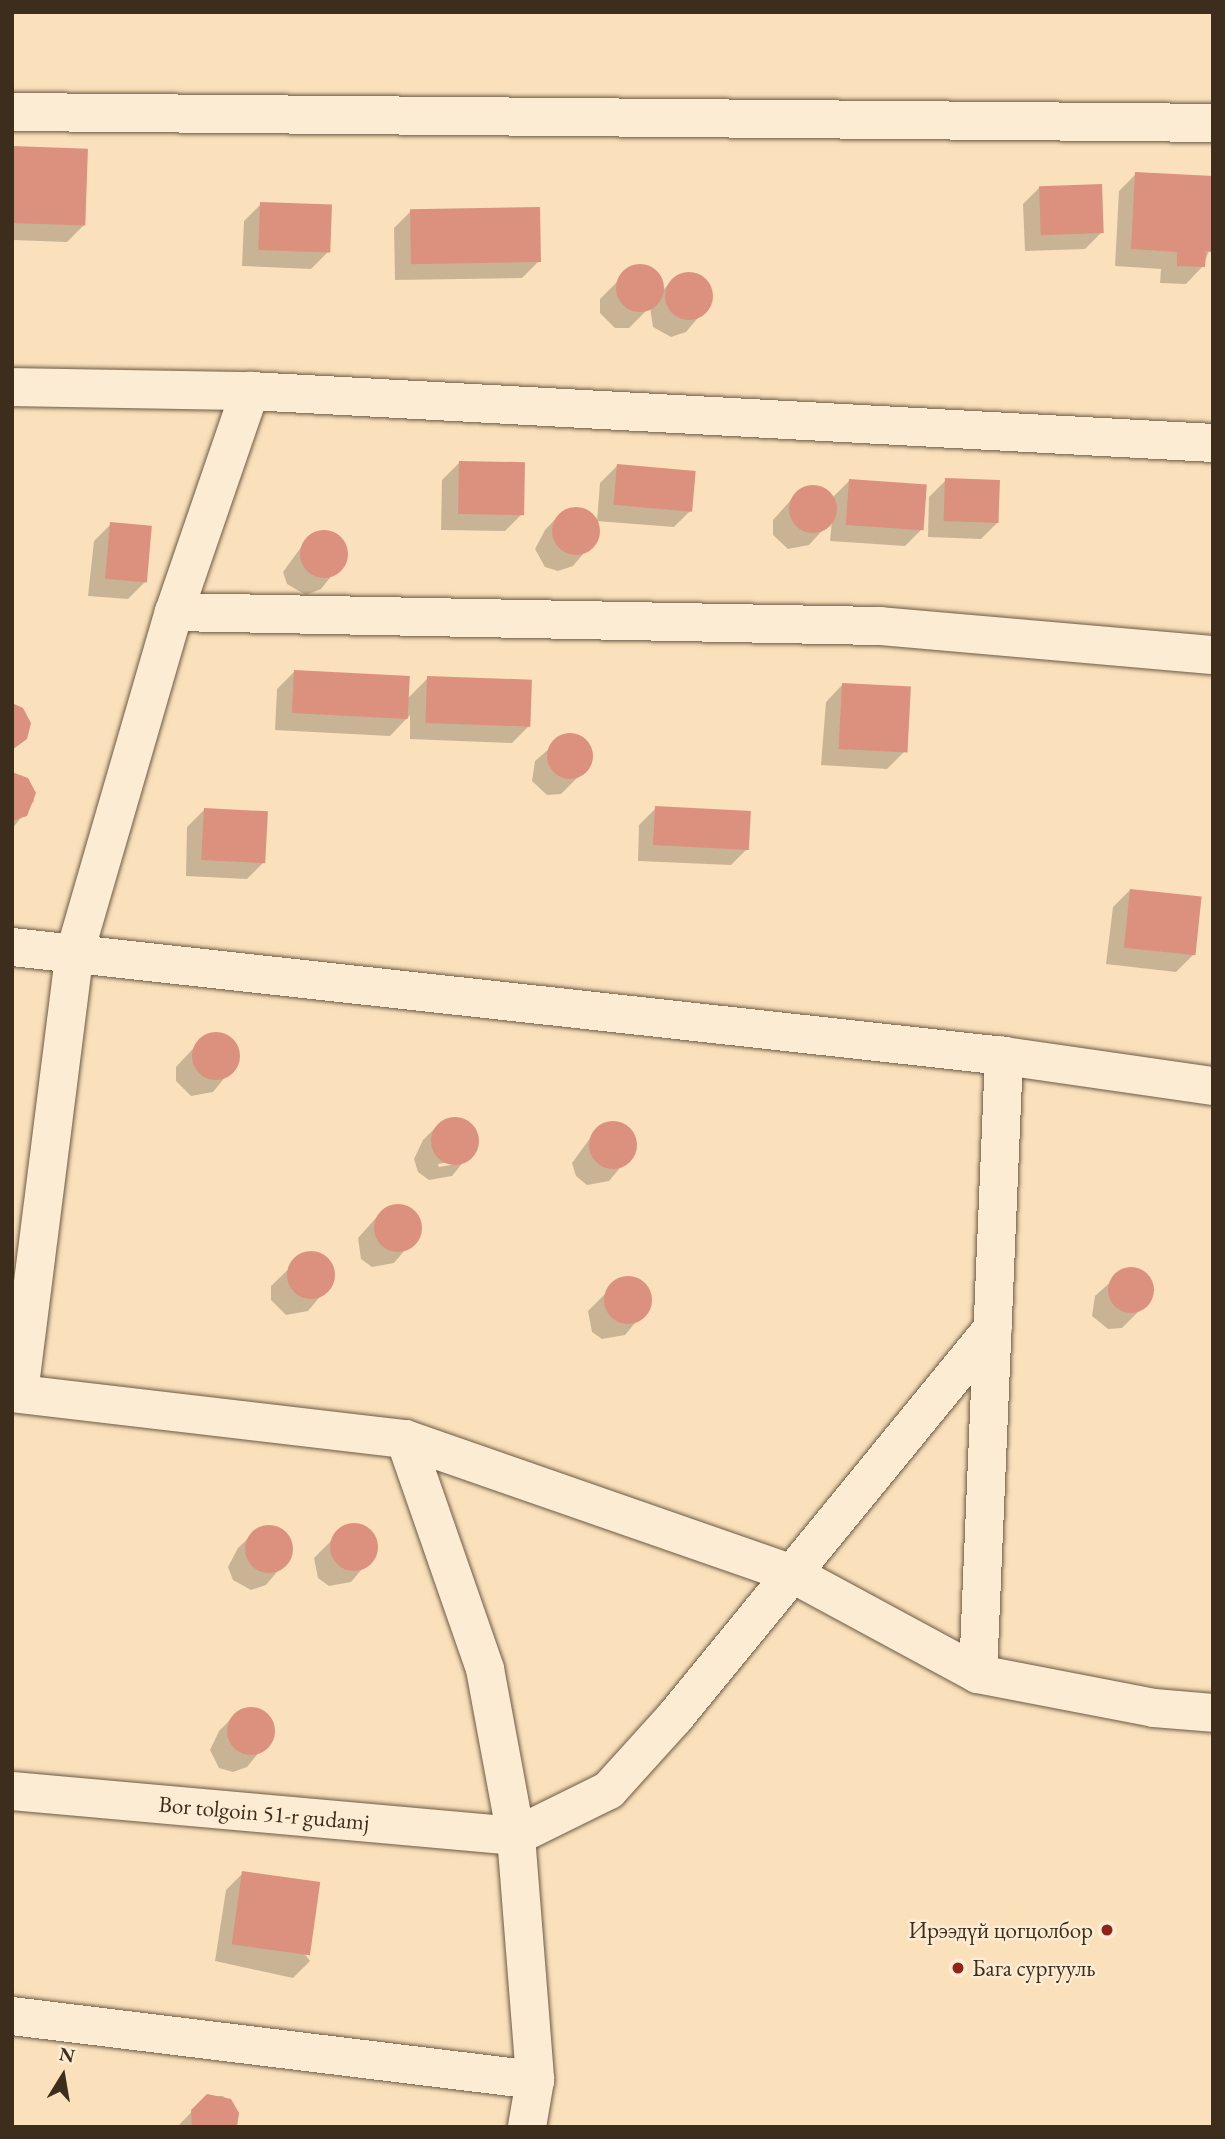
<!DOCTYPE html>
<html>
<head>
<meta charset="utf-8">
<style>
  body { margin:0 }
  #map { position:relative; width:1225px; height:2139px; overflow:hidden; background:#fae1bb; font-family:"EB Garamond",serif }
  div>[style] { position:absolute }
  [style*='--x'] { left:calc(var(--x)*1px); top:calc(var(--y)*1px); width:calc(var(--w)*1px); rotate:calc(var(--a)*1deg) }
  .shadow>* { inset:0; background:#0003 }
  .building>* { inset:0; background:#db917e; transform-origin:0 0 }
  .round { border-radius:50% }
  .roads { filter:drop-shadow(0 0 2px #6c5a44) drop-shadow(0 0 2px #6c5a44) }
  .minor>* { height:38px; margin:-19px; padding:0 19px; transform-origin:19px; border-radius:19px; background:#fcecd3 }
  .dots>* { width:19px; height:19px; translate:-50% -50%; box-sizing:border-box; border:4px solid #fcecd3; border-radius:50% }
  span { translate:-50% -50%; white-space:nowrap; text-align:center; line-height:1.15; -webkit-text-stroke:5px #fcecd3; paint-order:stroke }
  .street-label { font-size:23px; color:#3d2d1c }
  .poi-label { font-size:23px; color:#3d2d1c }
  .right { translate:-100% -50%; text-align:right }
  .left { translate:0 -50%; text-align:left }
  .frame { position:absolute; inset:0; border:14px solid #3d2d1c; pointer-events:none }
  .north { position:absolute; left:28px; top:2041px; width:70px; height:70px; -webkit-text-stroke:5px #fcecd3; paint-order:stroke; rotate:11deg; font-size:19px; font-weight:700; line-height:28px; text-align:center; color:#3d2d1c }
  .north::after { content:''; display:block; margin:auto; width:24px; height:32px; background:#3d2d1c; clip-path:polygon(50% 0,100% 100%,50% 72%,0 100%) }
</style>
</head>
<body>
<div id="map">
  <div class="shadow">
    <i style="clip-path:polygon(12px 148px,84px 225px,67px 242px,12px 240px)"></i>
    <i style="clip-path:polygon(1136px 174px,1209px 251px,1203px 266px,1186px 284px,1160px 283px,1161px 269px,1115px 266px,1119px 191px)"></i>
    <i style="clip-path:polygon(1040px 187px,1102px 232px,1085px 249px,1025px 251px,1023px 204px)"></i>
    <i style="clip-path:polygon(261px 204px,328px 252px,311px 269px,242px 266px,244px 221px)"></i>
    <i style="clip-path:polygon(411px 211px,539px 261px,522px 278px,395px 280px,394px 228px)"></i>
    <i style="clip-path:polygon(633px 266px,649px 267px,660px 277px,662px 291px,675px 278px,698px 276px,709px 286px,712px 301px,686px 332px,671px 337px,653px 327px,650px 307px,629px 328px,615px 328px,600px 313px,600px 299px)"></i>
    <i style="clip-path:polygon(459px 463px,522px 514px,505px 531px,441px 530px,442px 480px)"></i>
    <i style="clip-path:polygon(617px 466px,691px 510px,674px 527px,596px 521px,599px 535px,573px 566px,558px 571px,545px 567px,535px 549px,545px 530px,562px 512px,577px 508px,597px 521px,600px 483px)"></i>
    <i style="clip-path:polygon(850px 480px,922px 529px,905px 546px,830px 541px,832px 520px,809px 545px,788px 549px,773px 535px,773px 520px,799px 491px,822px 488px,832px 498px)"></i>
    <i style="clip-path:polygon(946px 480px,998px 522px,981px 539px,928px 537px,929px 497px)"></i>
    <i style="clip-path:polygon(111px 524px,145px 582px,128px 599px,88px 596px,94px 541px)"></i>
    <i style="clip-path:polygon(325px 531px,339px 536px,346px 558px,321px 589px,306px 595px,287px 584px,283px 572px,310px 535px)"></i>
    <i style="clip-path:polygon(294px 672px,408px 698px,428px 678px,529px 726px,512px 743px,410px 739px,410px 715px,390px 736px,275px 730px,277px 689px)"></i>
    <i style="clip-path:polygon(843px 684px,904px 752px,887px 769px,821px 765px,826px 702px)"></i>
    <i style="clip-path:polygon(577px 735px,591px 751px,590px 765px,561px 794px,547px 795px,532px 781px,535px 761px,564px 736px)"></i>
    <i style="clip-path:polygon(12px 774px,31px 786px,34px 801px,12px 829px)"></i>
    <i style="clip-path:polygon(656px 808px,748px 848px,731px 865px,638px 861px,639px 825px)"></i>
    <i style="clip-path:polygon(204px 810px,264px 862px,247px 879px,186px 876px,187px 827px)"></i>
    <i style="clip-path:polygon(1130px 890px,1193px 955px,1176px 972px,1106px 964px,1113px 907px)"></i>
    <i style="clip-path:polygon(217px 1033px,236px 1045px,239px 1060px,213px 1092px,191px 1096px,176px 1081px,176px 1067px,203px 1038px)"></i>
    <i style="clip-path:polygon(evenodd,455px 1117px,475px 1130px,477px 1145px,452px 1176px,429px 1180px,418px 1172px,414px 1159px,423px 1140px,441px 1122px,455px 1117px,462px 1160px,462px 1163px,439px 1167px,438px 1164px,462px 1160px)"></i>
    <i style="clip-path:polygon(613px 1123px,633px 1134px,635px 1150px,609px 1181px,587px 1185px,576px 1176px,572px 1163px,599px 1126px)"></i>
    <i style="clip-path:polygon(406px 1207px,417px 1217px,420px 1232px,394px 1263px,372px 1267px,361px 1259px,358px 1238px,384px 1209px)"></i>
    <i style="clip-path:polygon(304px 1254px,319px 1254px,331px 1265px,334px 1280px,308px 1311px,286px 1315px,271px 1300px,271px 1286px)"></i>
    <i style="clip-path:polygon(1124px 1270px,1144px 1273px,1152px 1285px,1150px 1300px,1122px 1328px,1108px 1329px,1092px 1316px,1095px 1296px)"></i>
    <i style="clip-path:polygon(621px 1278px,636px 1279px,648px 1289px,651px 1304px,625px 1335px,602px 1339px,592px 1332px,588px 1311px)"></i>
    <i style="clip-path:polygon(347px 1525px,363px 1525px,374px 1536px,377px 1551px,351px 1582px,329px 1586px,318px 1578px,314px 1558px)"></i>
    <i style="clip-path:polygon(270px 1527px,284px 1532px,292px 1554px,266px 1585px,251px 1590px,233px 1580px,228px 1567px,238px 1548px,256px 1531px)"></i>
    <i style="clip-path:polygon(251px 1708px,271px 1720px,273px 1735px,247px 1767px,233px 1772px,219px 1768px,210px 1750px,219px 1731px,237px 1713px)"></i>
    <i style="clip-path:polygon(243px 1873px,310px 1961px,293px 1978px,215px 1961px,226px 1890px)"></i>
    <i style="clip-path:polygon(207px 2096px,223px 2096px,234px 2107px,232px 2127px,177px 2127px)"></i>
  </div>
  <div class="building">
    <i style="left:12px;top:146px;width:76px;height:77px;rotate:2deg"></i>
    <i style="clip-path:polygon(1135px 172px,1213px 176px,1211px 252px,1206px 251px,1205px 267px,1177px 266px,1177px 252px,1131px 249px)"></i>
    <i style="left:1102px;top:184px;width:49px;height:63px;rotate:88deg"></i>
    <i style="left:260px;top:202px;width:72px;height:48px;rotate:2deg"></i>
    <i style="left:540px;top:207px;width:55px;height:130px;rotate:89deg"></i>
    <i class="round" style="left:616px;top:264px;width:48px;height:48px"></i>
    <i class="round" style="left:665px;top:272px;width:48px;height:48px"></i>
    <i style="left:459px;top:461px;width:66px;height:53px;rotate:1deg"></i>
    <i style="left:617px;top:464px;width:79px;height:41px;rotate:5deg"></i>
    <i style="left:945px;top:478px;width:55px;height:43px;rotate:2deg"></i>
    <i style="left:849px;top:479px;width:78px;height:46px;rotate:4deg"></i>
    <i class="round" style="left:789px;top:485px;width:48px;height:48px"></i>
    <i class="round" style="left:552px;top:507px;width:48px;height:48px"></i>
    <i style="left:110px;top:522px;width:42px;height:57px;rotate:5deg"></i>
    <i class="round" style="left:300px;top:530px;width:48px;height:48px"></i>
    <i style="left:294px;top:670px;width:116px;height:43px;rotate:3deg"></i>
    <i style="left:427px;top:676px;width:105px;height:47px;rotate:2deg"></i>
    <i style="left:842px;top:683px;width:69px;height:66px;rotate:3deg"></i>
    <i style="clip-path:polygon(12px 703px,23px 708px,31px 723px,27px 739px,12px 750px)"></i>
    <i class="round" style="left:547px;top:733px;width:46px;height:46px"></i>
    <i style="clip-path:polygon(12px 772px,28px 778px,36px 793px,27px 816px,12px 821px)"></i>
    <i style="left:655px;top:806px;width:96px;height:39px;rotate:3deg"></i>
    <i style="left:204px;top:808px;width:64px;height:52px;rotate:3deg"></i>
    <i style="left:1130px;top:889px;width:72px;height:59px;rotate:6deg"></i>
    <i class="round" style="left:192px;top:1032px;width:48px;height:48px"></i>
    <i class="round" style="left:431px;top:1117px;width:48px;height:48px"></i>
    <i class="round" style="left:589px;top:1121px;width:48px;height:48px"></i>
    <i class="round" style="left:374px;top:1204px;width:48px;height:48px"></i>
    <i class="round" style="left:287px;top:1251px;width:48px;height:48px"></i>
    <i class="round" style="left:1108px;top:1267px;width:46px;height:46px"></i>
    <i class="round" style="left:604px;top:1276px;width:48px;height:48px"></i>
    <i class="round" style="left:330px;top:1523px;width:48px;height:48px"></i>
    <i class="round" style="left:245px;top:1525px;width:48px;height:48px"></i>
    <i class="round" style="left:227px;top:1707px;width:48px;height:48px"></i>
    <i style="left:242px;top:1871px;width:79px;height:74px;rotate:8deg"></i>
    <i style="clip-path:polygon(207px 2094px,231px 2099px,239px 2113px,237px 2127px,192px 2127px,191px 2110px)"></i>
  </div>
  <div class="roads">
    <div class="minor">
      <i style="--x:12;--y:112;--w:1201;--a:0.52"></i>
      <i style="--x:12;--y:387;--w:238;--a:1"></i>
      <i style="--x:250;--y:391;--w:964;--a:3.09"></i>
      <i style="--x:174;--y:612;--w:706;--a:1.14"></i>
      <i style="--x:880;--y:626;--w:334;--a:5"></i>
      <i style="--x:12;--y:947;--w:998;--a:6.27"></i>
      <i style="--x:1004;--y:1056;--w:211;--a:8.2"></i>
      <i style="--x:12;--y:1393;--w:396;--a:6.7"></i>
      <i style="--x:405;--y:1439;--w:411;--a:19.2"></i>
      <i style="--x:793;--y:1574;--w:210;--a:28.4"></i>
      <i style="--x:978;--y:1674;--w:179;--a:10.9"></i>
      <i style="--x:1154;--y:1708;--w:59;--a:4.8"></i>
      <i style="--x:19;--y:1393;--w:445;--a:-82.8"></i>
      <i style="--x:75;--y:952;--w:354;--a:-73.8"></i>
      <i style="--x:174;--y:612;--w:234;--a:-71"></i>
      <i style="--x:405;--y:1439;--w:244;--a:70.8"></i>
      <i style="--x:485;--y:1669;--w:170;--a:79.5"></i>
      <i style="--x:516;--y:1836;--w:245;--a:85.5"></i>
      <i style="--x:535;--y:2080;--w:48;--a:99.7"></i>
      <i style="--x:978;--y:1674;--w:619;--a:-87.59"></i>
      <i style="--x:12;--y:1791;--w:506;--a:5.1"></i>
      <i style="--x:516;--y:1836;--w:104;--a:-26.3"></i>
      <i style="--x:609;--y:1790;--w:98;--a:-47.9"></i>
      <i style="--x:675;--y:1717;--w:502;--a:-50.73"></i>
      <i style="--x:12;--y:2016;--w:527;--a:6.98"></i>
    </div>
  </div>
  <div class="dots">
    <i style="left:1107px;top:1930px;background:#8f2418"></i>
    <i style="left:958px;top:1968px;background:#8f2418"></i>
  </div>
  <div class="street-label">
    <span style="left:264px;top:1813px;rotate:5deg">Bor tolgoin 51-r gudamj</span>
  </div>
  <div class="poi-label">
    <span class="right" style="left:1093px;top:1930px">Ирээдүй цогцолбор</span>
    <span class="left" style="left:972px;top:1968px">Бага сургууль</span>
  </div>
  <div class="frame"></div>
  <div class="north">N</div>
</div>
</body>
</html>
